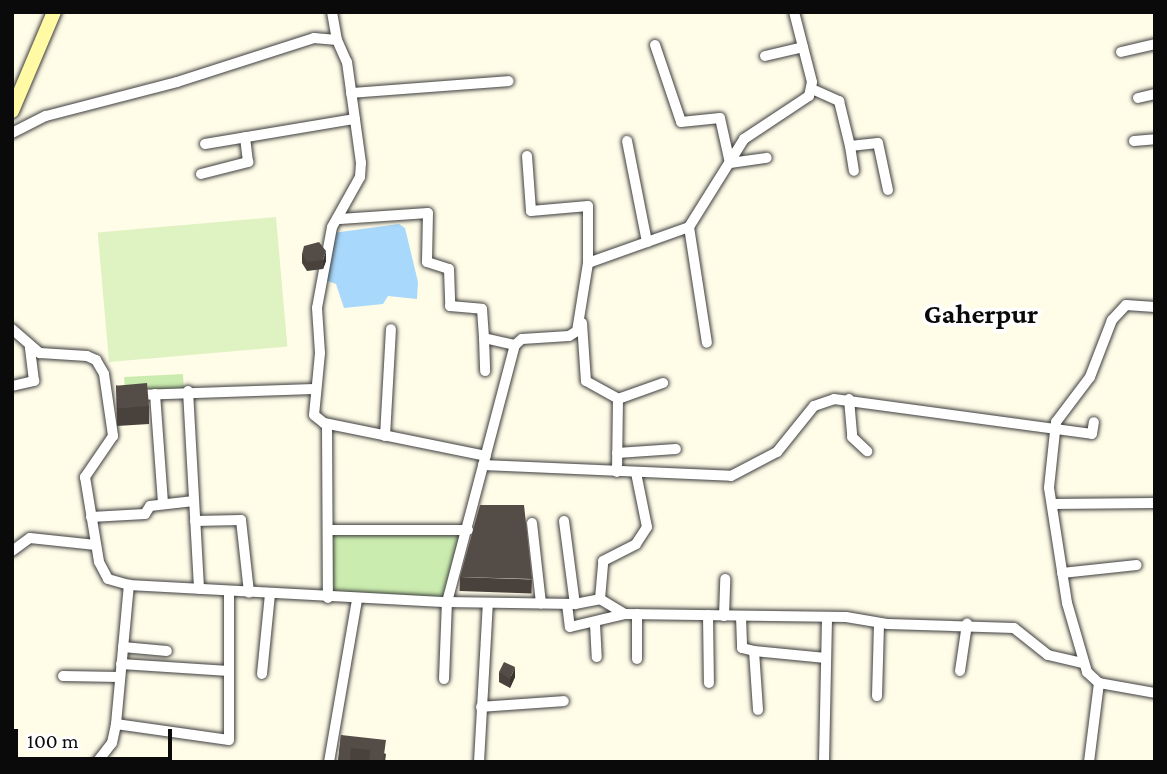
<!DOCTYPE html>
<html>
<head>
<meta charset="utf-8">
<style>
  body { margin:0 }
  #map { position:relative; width:1167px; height:774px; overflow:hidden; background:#fffce8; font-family:"Crimson Pro",serif }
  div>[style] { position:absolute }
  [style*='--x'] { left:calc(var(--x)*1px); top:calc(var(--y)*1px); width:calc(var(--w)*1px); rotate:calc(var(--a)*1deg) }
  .green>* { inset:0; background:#cbecaf; transform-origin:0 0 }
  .pitch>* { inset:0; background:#dff2c2; transform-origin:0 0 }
  .water>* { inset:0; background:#a8d8fb }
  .roads { filter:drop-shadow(0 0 2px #3d3d3d) drop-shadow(0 0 2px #3d3d3d) }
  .street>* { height:10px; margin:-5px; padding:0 5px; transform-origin:5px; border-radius:5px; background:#fff }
  .secondary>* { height:14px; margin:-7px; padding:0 7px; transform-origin:7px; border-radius:7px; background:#fffaa3 }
  .wall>* { inset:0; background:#48413c; transform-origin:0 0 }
  .shaded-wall>* { inset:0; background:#3b3531 }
  .building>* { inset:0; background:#544c46; transform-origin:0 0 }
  span { translate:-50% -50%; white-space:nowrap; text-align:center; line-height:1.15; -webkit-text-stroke:7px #fff; paint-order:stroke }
  .district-label { font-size:28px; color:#0a0a0a; font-weight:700 }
  .frame { position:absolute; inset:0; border:14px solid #0a0a0a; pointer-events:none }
  .scale { position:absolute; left:14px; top:729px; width:158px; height:32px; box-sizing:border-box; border:4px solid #0a0a0a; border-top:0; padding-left:9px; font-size:21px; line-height:24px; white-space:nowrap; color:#0a0a0a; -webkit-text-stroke:5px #fff; paint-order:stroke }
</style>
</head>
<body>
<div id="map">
  <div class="green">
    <i style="left:183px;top:374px;width:17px;height:59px;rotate:87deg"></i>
    <i style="clip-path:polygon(328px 530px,468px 530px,447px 602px,328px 598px)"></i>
  </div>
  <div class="pitch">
    <i style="left:276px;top:217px;width:130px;height:179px;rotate:85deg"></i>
  </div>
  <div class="water">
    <i style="clip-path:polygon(399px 224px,405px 228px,418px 282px,417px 299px,388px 296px,383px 304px,344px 308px,336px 284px,325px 280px,333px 233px)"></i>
  </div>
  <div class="roads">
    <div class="street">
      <i style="--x:332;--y:12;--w:28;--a:80"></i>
      <i style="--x:655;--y:45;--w:81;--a:71.3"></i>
      <i style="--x:681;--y:122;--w:39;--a:-6"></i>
      <i style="--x:720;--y:118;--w:46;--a:77.5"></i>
      <i style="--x:730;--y:163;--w:37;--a:-8"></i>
      <i style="--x:1121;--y:52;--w:35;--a:-13"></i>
      <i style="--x:765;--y:56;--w:39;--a:-13"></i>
      <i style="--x:812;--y:89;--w:30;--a:24"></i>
      <i style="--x:839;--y:101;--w:46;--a:76.3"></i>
      <i style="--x:850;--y:146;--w:28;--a:-6"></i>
      <i style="--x:878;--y:143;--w:48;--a:78"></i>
      <i style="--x:351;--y:93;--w:158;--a:-4.3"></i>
      <i style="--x:1138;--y:98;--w:17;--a:-13"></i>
      <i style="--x:12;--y:133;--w:38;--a:-27"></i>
      <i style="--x:46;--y:116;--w:135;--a:-14.5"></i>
      <i style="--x:177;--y:82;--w:144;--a:-17.8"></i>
      <i style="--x:314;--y:38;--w:23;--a:5"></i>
      <i style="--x:337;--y:40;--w:24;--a:66"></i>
      <i style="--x:347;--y:62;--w:102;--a:82.1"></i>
      <i style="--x:361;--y:163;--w:14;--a:94"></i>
      <i style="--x:360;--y:177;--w:57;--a:119.2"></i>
      <i style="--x:332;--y:227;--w:82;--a:100.5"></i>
      <i style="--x:317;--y:308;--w:45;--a:86.2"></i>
      <i style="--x:320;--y:353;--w:62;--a:95.5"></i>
      <i style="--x:314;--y:415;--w:13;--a:39"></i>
      <i style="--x:324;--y:423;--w:165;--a:11.5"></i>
      <i style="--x:627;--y:141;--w:103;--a:78.8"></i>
      <i style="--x:1134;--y:141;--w:21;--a:-5"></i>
      <i style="--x:205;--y:144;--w:152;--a:-9.5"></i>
      <i style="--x:850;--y:146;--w:25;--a:81"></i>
      <i style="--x:527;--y:156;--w:55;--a:85.8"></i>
      <i style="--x:531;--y:211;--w:57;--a:-5"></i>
      <i style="--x:588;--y:206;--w:57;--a:90"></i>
      <i style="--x:201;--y:174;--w:49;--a:-14.3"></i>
      <i style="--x:248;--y:162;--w:25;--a:-97"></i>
      <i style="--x:340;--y:219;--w:88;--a:-3.9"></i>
      <i style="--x:428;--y:213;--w:49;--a:91.2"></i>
      <i style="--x:427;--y:262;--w:23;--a:18"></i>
      <i style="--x:449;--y:269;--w:37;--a:88"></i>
      <i style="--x:450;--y:306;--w:32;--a:5"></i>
      <i style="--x:482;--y:309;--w:29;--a:86"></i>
      <i style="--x:484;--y:338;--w:32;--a:13"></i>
      <i style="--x:689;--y:227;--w:117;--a:81.2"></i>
      <i style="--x:1155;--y:307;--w:29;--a:-176"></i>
      <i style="--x:1126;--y:305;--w:21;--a:133"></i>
      <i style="--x:1112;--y:320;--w:61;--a:111.1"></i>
      <i style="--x:1090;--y:377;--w:56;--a:127.1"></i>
      <i style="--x:1056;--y:422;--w:66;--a:96.1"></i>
      <i style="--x:1049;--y:488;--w:116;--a:81.1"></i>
      <i style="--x:1067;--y:603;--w:72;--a:73.8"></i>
      <i style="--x:1087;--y:672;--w:16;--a:43"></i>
      <i style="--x:1099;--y:683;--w:57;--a:10.1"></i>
      <i style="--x:582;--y:323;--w:58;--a:86.1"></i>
      <i style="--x:586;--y:381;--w:37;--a:29"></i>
      <i style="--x:618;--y:399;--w:73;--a:90.8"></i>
      <i style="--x:12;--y:329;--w:37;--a:41"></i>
      <i style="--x:40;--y:353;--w:47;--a:3.7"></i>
      <i style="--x:87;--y:356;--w:10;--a:24"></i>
      <i style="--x:96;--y:360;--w:16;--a:60"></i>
      <i style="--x:104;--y:374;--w:63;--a:81.7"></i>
      <i style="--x:113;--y:436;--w:50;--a:124.3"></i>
      <i style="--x:85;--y:477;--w:86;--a:80.6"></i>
      <i style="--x:99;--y:562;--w:19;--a:62"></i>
      <i style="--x:108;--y:579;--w:22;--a:16"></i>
      <i style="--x:129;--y:585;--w:318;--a:3.1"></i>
      <i style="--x:447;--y:602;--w:266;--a:-75.2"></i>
      <i style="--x:515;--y:345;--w:9;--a:-41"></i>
      <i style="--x:522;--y:339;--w:47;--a:-3.7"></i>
      <i style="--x:569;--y:336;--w:9;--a:-32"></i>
      <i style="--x:577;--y:331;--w:69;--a:-80.8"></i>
      <i style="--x:588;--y:263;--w:107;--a:-19.6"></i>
      <i style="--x:689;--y:227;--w:104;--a:-58"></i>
      <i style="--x:744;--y:139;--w:78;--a:-33.5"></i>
      <i style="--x:809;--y:96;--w:14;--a:-78"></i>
      <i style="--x:812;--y:82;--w:72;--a:-104.4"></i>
      <i style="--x:484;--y:338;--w:33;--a:88"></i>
      <i style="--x:12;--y:386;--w:23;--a:-13"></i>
      <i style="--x:34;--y:381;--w:34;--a:-97"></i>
      <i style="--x:188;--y:391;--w:198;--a:86.8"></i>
      <i style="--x:155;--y:394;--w:110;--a:85.8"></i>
      <i style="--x:135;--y:395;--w:181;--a:-1.9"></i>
      <i style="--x:618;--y:399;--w:48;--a:-19.6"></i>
      <i style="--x:849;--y:399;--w:38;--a:85"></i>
      <i style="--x:852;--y:437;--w:21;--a:43"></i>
      <i style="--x:327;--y:424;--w:174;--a:89.7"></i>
      <i style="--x:385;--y:436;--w:107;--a:-86.8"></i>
      <i style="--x:617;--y:453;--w:59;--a:-3.9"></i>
      <i style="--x:483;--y:465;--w:248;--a:2.5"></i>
      <i style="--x:731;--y:476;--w:52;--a:-27.6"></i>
      <i style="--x:777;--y:452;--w:59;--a:-51.2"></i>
      <i style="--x:814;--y:406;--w:21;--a:-19"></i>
      <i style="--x:834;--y:399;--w:260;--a:7.7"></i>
      <i style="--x:1092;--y:434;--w:12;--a:-81"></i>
      <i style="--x:1052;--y:504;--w:103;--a:-0.6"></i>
      <i style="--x:91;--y:517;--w:54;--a:-3.2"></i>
      <i style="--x:145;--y:514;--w:9;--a:-58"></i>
      <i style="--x:150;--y:506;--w:44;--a:-6.5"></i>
      <i style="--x:195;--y:521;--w:46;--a:-1.2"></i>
      <i style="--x:241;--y:520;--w:73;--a:83.7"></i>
      <i style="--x:564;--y:521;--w:84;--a:82.5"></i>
      <i style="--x:532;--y:523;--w:81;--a:83.6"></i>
      <i style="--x:328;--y:530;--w:140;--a:0"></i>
      <i style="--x:12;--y:551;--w:22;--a:-36"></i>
      <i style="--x:30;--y:538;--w:66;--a:6.1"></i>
      <i style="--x:1062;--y:573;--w:75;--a:-6.1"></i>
      <i style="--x:600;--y:599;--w:38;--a:-85"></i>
      <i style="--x:603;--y:561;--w:37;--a:-27"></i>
      <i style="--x:636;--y:544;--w:20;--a:-57"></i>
      <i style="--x:647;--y:527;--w:55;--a:-101.5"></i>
      <i style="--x:567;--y:604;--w:23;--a:83"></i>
      <i style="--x:570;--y:627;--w:57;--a:-13.3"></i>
      <i style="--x:708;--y:615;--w:68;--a:89.2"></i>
      <i style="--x:724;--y:616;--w:37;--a:-88"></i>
      <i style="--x:741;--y:616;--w:32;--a:88"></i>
      <i style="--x:742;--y:648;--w:12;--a:14"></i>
      <i style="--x:754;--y:651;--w:59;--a:86.1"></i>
      <i style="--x:595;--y:624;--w:33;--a:87"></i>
      <i style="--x:123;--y:647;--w:44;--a:5.2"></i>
      <i style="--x:754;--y:651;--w:72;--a:5.6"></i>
      <i style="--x:637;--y:659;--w:45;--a:-90"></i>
      <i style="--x:121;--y:664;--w:108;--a:3.7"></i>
      <i style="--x:960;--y:671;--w:48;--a:-81.5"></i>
      <i style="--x:262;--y:674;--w:80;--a:-84.3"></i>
      <i style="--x:63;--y:676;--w:57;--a:1"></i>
      <i style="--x:444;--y:679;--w:77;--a:-87.8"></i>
      <i style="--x:447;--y:602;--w:128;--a:0.9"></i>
      <i style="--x:575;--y:604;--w:25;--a:-11"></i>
      <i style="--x:600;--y:599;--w:29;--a:31"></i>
      <i style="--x:625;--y:614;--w:221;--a:0.8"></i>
      <i style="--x:846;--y:617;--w:43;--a:9.5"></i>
      <i style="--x:888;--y:624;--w:126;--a:1.8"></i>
      <i style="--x:1014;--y:628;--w:43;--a:38.5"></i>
      <i style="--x:1048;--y:655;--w:37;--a:13"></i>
      <i style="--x:877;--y:696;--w:73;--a:-88.4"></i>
      <i style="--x:481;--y:707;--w:83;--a:-4.1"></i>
      <i style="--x:116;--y:724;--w:114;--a:8.1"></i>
      <i style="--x:229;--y:740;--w:148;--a:-90"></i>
      <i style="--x:97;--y:762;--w:24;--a:-52"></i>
      <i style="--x:112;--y:743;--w:19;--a:-78"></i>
      <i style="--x:116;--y:724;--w:140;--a:-84.7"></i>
      <i style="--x:329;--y:762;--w:164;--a:-80.2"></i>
      <i style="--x:479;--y:762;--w:159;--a:-86.8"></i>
      <i style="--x:824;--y:762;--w:145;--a:-88.8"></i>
      <i style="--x:1089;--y:762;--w:80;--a:-82.8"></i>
    </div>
    <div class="secondary">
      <i style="--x:12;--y:111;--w:108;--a:-67"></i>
    </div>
  </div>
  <div class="wall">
    <i style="clip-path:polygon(302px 254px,326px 261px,323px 269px,307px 271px,302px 263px)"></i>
    <i style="clip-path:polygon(116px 385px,149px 406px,149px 424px,117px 426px)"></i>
    <i style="left:460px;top:577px;width:72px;height:14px;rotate:2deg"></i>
    <i style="clip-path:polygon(499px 672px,515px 677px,510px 688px,499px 682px)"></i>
    <i style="clip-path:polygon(341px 735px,386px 754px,385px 762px,338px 762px)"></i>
  </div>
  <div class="shaded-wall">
    <i style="clip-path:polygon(326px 251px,326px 261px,323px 269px,323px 260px)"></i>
    <i style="clip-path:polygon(515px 667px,515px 677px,510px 688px,510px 679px)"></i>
  </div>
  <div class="building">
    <i style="clip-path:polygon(319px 242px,326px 251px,323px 260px,307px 262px,302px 254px,304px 246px)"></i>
    <i style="left:147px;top:383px;width:23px;height:31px;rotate:85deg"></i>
    <i style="clip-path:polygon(480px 505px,524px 505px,532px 579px,460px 577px)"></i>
    <i style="clip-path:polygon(504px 662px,515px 667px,510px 679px,499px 672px)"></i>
    <i style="clip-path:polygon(341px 735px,386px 740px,383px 762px,369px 762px,370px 750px,351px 748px,350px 761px,359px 762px,338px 762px)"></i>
  </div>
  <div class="district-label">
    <span style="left:981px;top:314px">Gaherpur</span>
  </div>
  <div class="frame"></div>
  <div class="scale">100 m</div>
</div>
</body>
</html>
